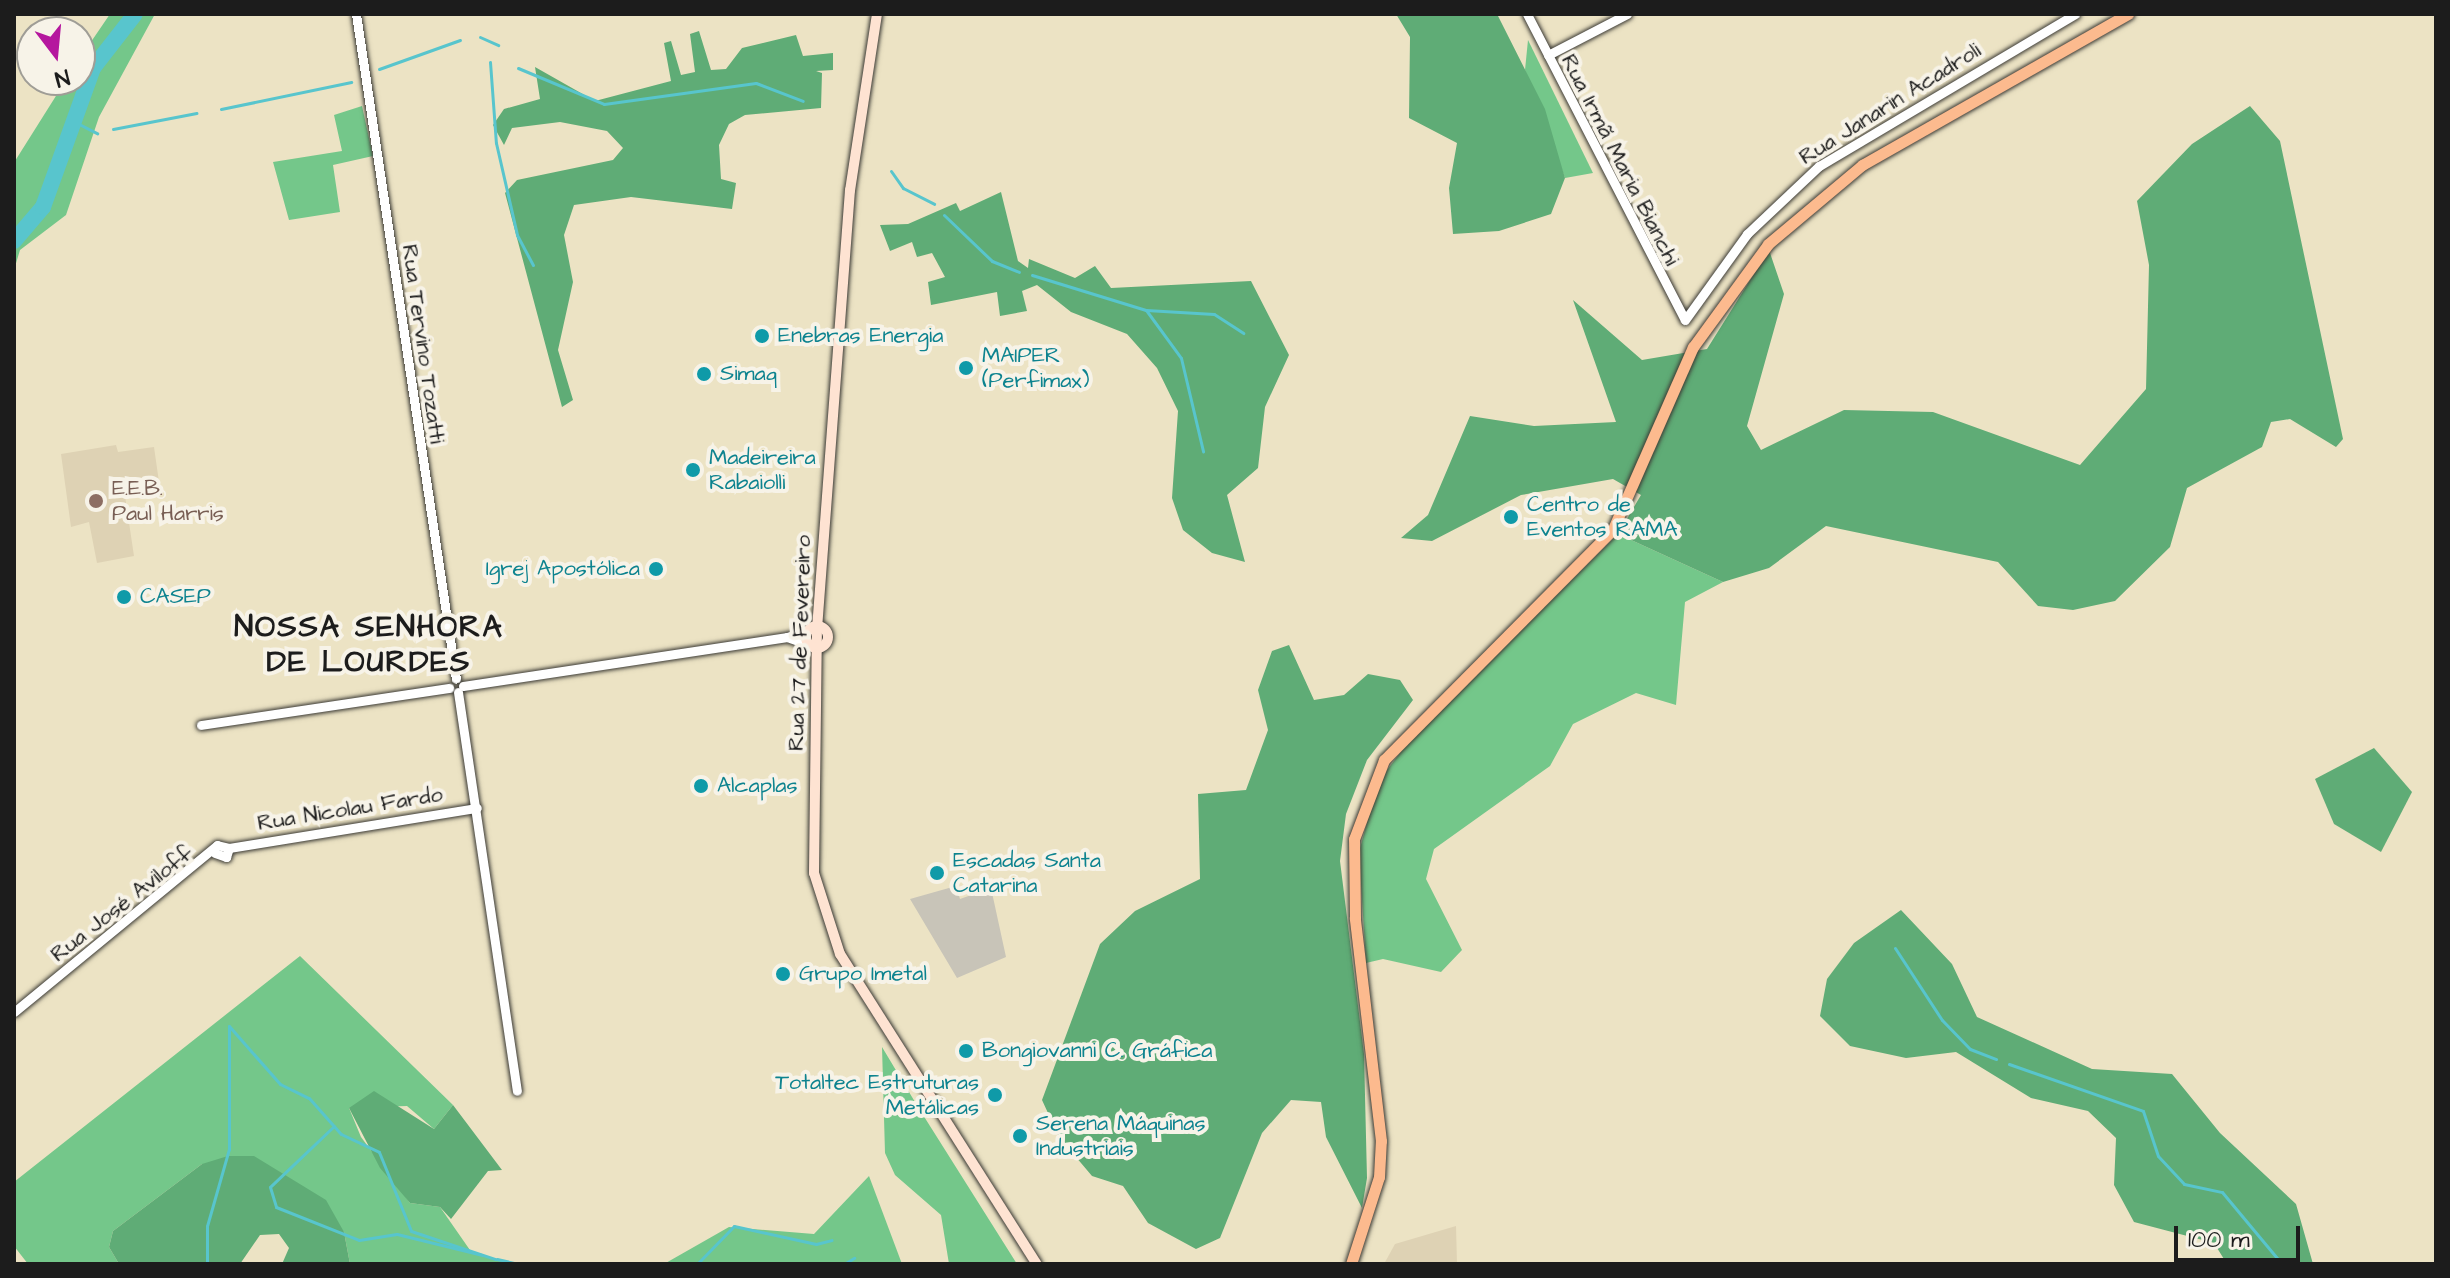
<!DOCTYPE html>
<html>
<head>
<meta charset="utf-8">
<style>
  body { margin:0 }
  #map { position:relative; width:2450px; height:1278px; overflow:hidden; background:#ece3c4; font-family:"Architects Daughter",sans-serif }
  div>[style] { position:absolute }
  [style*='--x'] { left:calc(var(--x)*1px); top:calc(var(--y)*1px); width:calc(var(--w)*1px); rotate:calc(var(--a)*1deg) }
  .built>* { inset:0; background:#ded2b4 }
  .industrial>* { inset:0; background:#c8c4b8 }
  .green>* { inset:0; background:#74c78a }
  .forest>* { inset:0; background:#5fac76 }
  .stream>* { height:3px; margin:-1.5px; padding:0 1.5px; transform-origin:1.5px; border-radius:1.5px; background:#58c5cd }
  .river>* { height:16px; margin:-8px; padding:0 8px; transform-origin:8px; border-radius:8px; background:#58c5cd }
  .roads { filter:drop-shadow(0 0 2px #3b3a35) drop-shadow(0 0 2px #3b3a35) }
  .tertiary>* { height:9px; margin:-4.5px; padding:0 4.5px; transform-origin:4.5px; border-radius:4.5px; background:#fff }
  .secondary>* { height:10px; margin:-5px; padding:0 5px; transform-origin:5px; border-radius:5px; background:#fee3d2 }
  .secondary>.ring { margin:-5px; padding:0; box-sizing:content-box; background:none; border:10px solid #fee3d2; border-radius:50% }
  .primary>* { height:11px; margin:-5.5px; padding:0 5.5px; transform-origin:5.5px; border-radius:5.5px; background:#fcba8e }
  .dots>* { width:22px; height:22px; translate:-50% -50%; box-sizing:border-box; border:4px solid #f7f3e8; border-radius:50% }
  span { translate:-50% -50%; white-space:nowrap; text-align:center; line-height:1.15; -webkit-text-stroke:8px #f7f3e8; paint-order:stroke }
  .street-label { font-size:22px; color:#1c1c1c }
  .culture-label { font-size:22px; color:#0d838f }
  .left { translate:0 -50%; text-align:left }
  .right { translate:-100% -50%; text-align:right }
  .education-label { font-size:22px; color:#785e54 }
  .district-label { font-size:30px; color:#1c1c1c; font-weight:700; letter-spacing:2px }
  .frame { position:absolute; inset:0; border:16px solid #1c1c1c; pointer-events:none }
  .north { position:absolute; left:16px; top:16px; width:80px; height:80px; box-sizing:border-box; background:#f7f3e8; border:2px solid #9f9d96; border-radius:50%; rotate:164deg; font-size:22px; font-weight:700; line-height:32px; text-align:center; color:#1c1c1c }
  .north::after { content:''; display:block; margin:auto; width:28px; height:36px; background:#b5179e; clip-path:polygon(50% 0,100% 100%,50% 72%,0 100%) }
  .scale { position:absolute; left:2174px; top:1226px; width:126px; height:36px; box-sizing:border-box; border:4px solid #1c1c1c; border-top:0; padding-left:10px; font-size:24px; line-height:28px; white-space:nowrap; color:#1c1c1c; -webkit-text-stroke:6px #f7f3e8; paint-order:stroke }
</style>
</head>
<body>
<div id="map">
  <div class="built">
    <i style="clip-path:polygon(116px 445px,118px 452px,154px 447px,159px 482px,124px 489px,134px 556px,97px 563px,89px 522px,71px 527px,61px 454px)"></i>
    <i style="clip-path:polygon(1456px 1226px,1457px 1264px,1384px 1264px,1395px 1244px)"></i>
  </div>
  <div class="industrial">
    <i style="clip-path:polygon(956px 886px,960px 899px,991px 888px,1006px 957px,957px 978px,910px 899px)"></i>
  </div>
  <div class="green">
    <i style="clip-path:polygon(110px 14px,155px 14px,99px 117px,66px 215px,20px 250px,14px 270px,15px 161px,66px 80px,80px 80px,80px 58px)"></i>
    <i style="clip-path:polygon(1528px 40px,1593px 173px,1565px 178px,1525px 70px)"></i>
    <i style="clip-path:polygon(362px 106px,373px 156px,333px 165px,340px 212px,289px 220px,273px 162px,342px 151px,334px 115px)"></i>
    <i style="clip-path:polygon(1618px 534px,1723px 582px,1685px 602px,1676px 705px,1636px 693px,1573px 724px,1550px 766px,1434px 849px,1426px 879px,1462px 950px,1441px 972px,1383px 959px,1366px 963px,1359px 852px,1378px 782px,1406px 745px)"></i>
    <i style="clip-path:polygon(300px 956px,453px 1105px,434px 1129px,407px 1106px,349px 1108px,361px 1137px,410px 1203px,440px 1207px,472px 1253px,514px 1264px,350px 1264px,344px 1232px,202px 1164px,113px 1231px,109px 1247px,119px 1264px,28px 1264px,14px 1246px,14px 1182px)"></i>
    <i style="clip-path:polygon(882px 1047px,918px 1107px,1017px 1264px,949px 1264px,941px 1215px,895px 1175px,885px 1153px)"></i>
    <i style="clip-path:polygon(869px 1176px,902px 1264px,664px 1264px,729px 1227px,814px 1234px)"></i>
  </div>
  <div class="forest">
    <i style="clip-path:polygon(1396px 14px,1497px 14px,1545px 109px,1565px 178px,1551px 214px,1499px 231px,1453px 234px,1449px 188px,1457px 143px,1409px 118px,1410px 37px)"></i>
    <i style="clip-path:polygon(699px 31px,711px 70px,726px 69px,742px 48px,796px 35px,803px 56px,833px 53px,833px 70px,816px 71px,822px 73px,821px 108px,745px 115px,729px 124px,719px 145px,721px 179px,736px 183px,732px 209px,631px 197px,574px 205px,564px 235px,573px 282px,558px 350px,573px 400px,562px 407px,505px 193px,517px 180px,613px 160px,623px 148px,607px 131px,560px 122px,512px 128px,504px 145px,493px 125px,504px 109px,540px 99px,535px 67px,595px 101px,671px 81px,664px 43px,671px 41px,681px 75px,695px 72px,690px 34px)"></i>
    <i style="clip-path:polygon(2250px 106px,2280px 141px,2343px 439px,2336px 447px,2290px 419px,2271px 422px,2262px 447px,2187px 488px,2170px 547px,2115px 601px,2073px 610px,2038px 606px,1998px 562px,1826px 526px,1769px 568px,1723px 582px,1618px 534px,1641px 495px,1613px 479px,1521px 495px,1432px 541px,1401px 538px,1428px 515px,1470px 416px,1534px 426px,1616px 422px,1573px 300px,1642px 360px,1707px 349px,1769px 250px,1784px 294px,1747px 426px,1761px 450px,1844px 410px,1933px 412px,2080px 465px,2146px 389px,2149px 265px,2137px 201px,2192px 144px)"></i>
    <i style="clip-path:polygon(1001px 192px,1018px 261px,1028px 268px,1029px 259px,1075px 278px,1095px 266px,1111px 288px,1251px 281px,1289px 355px,1265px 407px,1258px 468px,1227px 495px,1245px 562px,1212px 553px,1183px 530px,1172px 498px,1178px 411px,1157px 368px,1127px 334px,1071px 312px,1037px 285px,1022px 291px,1027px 311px,1000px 316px,997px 292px,931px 305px,928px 282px,945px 277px,932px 253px,917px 257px,912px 242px,890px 251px,880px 225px,908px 224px,956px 203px,960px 211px)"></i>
    <i style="clip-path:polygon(1289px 645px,1314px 700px,1344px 695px,1368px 674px,1400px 680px,1413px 700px,1367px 760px,1346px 814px,1340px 861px,1364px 1054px,1367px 1178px,1362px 1208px,1326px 1137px,1321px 1102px,1291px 1100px,1262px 1133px,1220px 1238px,1196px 1249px,1148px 1223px,1123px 1186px,1092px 1176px,1059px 1137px,1042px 1100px,1100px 944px,1135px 911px,1200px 879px,1198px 794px,1246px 790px,1268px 730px,1258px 690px,1272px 651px)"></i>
    <i style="clip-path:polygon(2374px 748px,2412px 792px,2381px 852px,2334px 824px,2315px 779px)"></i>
    <i style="clip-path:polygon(1901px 910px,1952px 964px,1977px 1017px,2092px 1069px,2172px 1074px,2220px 1133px,2296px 1204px,2313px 1264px,2227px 1264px,2214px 1243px,2134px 1222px,2114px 1185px,2116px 1138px,2088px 1111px,2031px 1098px,1956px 1052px,1906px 1058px,1850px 1046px,1820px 1016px,1827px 979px,1854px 943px)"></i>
    <i style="clip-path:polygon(374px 1091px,434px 1129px,453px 1105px,502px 1170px,488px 1171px,451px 1219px,440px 1207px,410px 1203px,380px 1168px,349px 1108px)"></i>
    <i style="clip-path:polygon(228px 1156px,254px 1156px,326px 1200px,344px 1232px,350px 1264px,282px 1264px,289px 1248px,279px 1234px,260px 1235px,240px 1264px,119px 1264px,109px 1247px,113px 1231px,202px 1164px)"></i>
  </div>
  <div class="stream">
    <i style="--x:480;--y:37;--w:20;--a:24"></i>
    <i style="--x:490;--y:62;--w:81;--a:85.8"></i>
    <i style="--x:496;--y:143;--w:94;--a:77.1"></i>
    <i style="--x:517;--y:235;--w:34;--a:62"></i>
    <i style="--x:518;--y:68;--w:93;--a:22.7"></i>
    <i style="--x:604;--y:104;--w:153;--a:-7.9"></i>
    <i style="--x:756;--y:83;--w:50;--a:21"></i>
    <i style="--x:379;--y:69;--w:86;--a:-19.7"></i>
    <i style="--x:221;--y:109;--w:133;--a:-11.7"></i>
    <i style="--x:75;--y:122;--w:25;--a:27"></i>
    <i style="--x:113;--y:129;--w:85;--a:-10.9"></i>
    <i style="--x:891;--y:171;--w:21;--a:55"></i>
    <i style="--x:903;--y:188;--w:35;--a:27"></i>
    <i style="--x:944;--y:215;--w:66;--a:43.8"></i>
    <i style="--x:992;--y:261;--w:29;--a:22"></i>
    <i style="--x:1032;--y:275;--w:119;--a:17.1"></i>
    <i style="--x:1146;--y:310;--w:68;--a:3.4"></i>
    <i style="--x:1214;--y:314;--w:35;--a:33"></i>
    <i style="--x:1146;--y:310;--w:59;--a:53.9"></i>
    <i style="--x:1181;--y:358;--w:96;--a:76.7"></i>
    <i style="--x:1895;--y:948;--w:86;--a:56.9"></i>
    <i style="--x:1942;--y:1020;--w:40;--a:46"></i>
    <i style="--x:1970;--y:1049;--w:28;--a:21"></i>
    <i style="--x:229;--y:1026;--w:77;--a:48.7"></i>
    <i style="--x:280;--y:1084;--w:32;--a:26"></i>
    <i style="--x:309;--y:1098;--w:48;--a:48.4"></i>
    <i style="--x:341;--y:1134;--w:42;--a:25.3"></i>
    <i style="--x:379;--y:1152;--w:85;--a:67.9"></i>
    <i style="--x:411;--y:1231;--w:89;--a:18.4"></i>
    <i style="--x:2009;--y:1064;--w:142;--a:19.3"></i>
    <i style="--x:2143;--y:1111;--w:47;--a:71.6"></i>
    <i style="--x:2158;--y:1156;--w:38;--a:47"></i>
    <i style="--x:2184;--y:1184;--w:39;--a:12"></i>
    <i style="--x:2222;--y:1192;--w:94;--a:50.2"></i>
    <i style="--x:334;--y:1126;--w:88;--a:136.4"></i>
    <i style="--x:270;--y:1187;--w:21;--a:73"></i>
    <i style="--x:276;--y:1207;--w:89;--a:21.7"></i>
    <i style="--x:359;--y:1240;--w:38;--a:-9"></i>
    <i style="--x:397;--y:1234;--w:88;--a:13.9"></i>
    <i style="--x:497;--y:1259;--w:22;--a:13"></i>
    <i style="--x:207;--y:1264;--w:38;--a:-90"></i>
    <i style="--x:207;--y:1226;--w:80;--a:-74.1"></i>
    <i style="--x:229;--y:1149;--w:123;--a:-90"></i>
    <i style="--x:697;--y:1264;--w:53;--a:-45.8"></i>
    <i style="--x:734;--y:1226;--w:84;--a:12.4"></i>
    <i style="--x:816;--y:1244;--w:16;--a:-14"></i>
    <i style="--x:844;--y:1264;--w:12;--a:-31"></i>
  </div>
  <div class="river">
    <i style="--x:14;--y:241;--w:45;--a:-49.5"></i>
    <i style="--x:43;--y:207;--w:148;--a:-70.2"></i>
    <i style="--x:93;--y:68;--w:68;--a:-52.1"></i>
  </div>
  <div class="roads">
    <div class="tertiary">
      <i style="--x:356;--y:14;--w:672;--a:81.45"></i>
      <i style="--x:1527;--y:14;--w:344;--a:62.7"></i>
      <i style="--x:1685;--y:320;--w:106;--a:-54.2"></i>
      <i style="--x:1747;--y:234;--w:99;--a:-43.4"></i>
      <i style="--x:1819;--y:166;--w:298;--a:-30.7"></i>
      <i style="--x:1548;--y:55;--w:89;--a:-27.4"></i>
      <i style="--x:787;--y:637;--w:21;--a:-17"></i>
      <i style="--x:463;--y:686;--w:328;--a:-8.6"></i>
      <i style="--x:787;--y:637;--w:23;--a:20"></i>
      <i style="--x:458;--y:692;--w:403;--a:81.6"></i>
      <i style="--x:201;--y:725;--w:251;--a:-8.5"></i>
      <i style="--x:229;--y:848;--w:251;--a:-9.2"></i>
      <i style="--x:215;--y:853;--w:12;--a:20"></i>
      <i style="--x:226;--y:857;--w:9;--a:-72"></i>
      <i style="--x:14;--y:1012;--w:263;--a:-39.4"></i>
      <i style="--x:217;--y:845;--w:12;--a:14"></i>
    </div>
    <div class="secondary">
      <i style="--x:877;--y:14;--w:178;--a:98.7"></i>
      <i style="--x:850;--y:190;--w:436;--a:94.3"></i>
      <i style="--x:817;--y:625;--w:248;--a:90.7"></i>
      <i style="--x:814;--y:873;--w:85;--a:72.2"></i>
      <i style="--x:840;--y:954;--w:367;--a:57.6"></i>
      <i class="ring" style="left:806px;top:626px;width:12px;height:12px"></i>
    </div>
    <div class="primary">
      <i style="--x:1351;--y:1264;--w:91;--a:-72.2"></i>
      <i style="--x:1379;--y:1177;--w:36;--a:-87"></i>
      <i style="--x:1381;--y:1141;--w:225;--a:-96.7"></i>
      <i style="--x:1355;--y:918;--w:79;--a:-90.7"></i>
      <i style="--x:1354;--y:839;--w:85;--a:-69.2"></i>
      <i style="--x:1384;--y:760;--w:325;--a:-45.2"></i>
      <i style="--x:1613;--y:529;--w:199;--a:-66.3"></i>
      <i style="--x:1693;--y:347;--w:127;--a:-53.9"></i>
      <i style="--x:1768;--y:244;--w:123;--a:-40"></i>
      <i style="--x:1862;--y:165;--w:306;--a:-29.6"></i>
    </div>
  </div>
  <div class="dots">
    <i style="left:762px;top:336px;background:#0f9aa8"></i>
    <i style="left:966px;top:368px;background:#0f9aa8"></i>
    <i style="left:704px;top:374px;background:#0f9aa8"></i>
    <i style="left:693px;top:470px;background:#0f9aa8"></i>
    <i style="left:96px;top:501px;background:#8d6e63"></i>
    <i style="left:1511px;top:517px;background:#0f9aa8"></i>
    <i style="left:656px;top:569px;background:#0f9aa8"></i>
    <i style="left:124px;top:597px;background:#0f9aa8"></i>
    <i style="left:701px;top:786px;background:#0f9aa8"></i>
    <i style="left:937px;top:873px;background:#0f9aa8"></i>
    <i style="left:783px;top:974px;background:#0f9aa8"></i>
    <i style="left:966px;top:1051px;background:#0f9aa8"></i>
    <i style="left:995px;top:1095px;background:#0f9aa8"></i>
    <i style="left:1020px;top:1136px;background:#0f9aa8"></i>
  </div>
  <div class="street-label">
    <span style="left:1890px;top:104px;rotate:-32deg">Rua Janarin Acadroli</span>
    <span style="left:1620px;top:160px;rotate:63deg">Rua Irmã Maria Bianchi</span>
    <span style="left:423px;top:344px;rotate:82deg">Rua Tervino Tozatti</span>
    <span style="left:800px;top:643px;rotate:-88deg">Rua 27 de Fevereiro</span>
    <span style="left:350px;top:809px;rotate:-9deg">Rua Nicolau Fardo</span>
    <span style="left:122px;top:904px;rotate:-38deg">Rua José Aviloff</span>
  </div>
  <div class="culture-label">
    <span class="left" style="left:778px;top:336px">Enebras Energia</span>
    <span class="left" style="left:982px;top:368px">MAIPER<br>(Perfimax)</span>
    <span class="left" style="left:720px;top:374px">Simaq</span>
    <span class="left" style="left:709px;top:470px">Madeireira<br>Rabaiolli</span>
    <span class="left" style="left:1527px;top:517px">Centro de<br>Eventos RAMA</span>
    <span class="right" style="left:640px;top:569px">Igrej Apostólica</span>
    <span class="left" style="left:140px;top:597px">CASEP</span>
    <span class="left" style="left:717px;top:786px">Alcaplas</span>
    <span class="left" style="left:953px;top:873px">Escadas Santa<br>Catarina</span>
    <span class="left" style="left:799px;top:974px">Grupo Imetal</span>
    <span class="left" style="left:982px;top:1051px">Bongiovanni C. Gráfica</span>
    <span class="right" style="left:979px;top:1095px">Totaltec Estruturas<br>Metálicas</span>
    <span class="left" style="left:1036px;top:1136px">Serena Máquinas<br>Industriais</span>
  </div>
  <div class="education-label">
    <span class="left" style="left:112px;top:501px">E.E.B.<br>Paul Harris</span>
  </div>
  <div class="district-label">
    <span style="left:369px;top:644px">NOSSA SENHORA<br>DE LOURDES</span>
  </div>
  <div class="frame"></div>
  <div class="north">N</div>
  <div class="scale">100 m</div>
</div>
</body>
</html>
